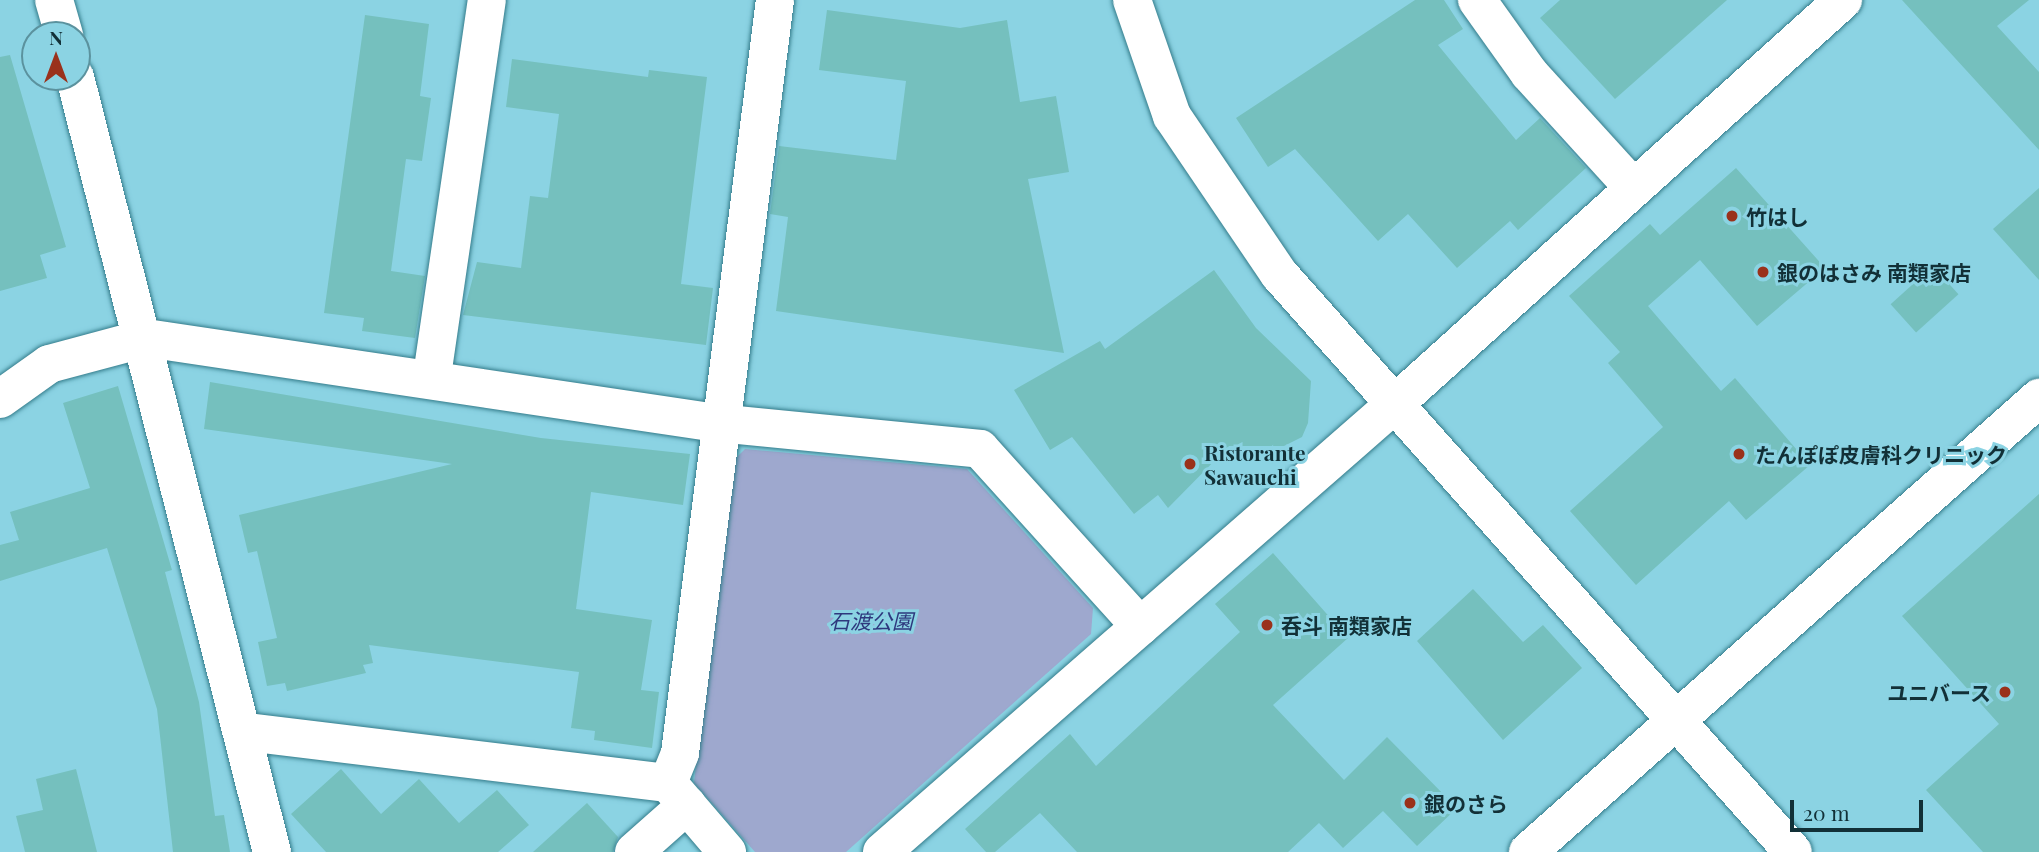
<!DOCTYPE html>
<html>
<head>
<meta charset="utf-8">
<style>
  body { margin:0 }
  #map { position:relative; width:2039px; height:852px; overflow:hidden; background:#8bd3e3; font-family:"Playfair Display","Noto Sans JP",serif }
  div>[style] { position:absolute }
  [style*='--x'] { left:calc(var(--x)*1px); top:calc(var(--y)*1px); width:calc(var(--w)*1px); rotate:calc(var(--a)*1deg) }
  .green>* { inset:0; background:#9ea8ce }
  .building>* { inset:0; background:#75c0be; transform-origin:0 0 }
  .roads { filter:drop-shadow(0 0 2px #347c8b) drop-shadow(0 0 2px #347c8b) }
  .minor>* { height:38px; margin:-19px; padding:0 19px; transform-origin:19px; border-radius:19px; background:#fff }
  .dots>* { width:19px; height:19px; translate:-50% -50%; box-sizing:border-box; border:4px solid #8bd3e3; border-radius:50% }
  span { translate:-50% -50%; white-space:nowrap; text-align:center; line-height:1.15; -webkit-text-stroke:6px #8bd3e3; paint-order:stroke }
  .poi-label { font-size:21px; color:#123037; font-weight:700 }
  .left { translate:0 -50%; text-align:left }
  .right { translate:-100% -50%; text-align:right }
  .park-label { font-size:21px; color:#2e387d; font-style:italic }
  .north { position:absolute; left:21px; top:21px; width:70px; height:70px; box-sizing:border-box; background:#8bd3e3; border:2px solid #5b929e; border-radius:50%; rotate:0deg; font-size:19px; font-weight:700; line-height:28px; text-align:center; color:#123037 }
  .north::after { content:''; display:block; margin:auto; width:24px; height:32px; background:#9a311b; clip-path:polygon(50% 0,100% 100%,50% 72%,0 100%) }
  .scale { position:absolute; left:1790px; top:800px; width:133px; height:32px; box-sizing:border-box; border:4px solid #123037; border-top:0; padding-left:9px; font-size:21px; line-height:24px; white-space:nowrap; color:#123037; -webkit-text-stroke:5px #8bd3e3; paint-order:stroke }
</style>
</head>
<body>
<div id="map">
  <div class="green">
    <i style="clip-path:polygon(745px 449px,967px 469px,1093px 608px,1091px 634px,846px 852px,755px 852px,694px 783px,729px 465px)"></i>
  </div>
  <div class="building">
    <i style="clip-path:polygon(1415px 0,1444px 0,1463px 29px,1438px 45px,1516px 140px,1540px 118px,1586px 168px,1518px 230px,1510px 221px,1457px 268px,1408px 214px,1378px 241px,1295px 149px,1268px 167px,1236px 118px)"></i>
    <i style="clip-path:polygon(1560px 0,1727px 0,1615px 99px,1540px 18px)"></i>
    <i style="clip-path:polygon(1902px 0,2029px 0,1997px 26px,2039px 72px,2039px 150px)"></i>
    <i style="clip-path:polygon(827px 10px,960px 28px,1007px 20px,1020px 102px,1056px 96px,1069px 172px,1028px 179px,1064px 353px,776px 311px,788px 217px,770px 214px,779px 146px,896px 160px,906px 81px,819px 70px)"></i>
    <i style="clip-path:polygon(365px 15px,429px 24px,420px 96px,431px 98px,422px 161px,406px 159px,391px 271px,425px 276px,415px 338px,362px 331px,364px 318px,324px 313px)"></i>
    <i style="clip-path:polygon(10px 55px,66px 247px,40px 255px,47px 278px,0 291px,0 57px)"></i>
    <i style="clip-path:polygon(512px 59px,648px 77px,649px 70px,707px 77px,681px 284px,713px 288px,706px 345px,463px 315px,477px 262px,521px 268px,530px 196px,548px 198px,559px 114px,506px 107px)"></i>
    <i style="clip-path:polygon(1736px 168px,1825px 268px,1757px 326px,1700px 260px,1648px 306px,1721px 391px,1735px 378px,1810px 465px,1746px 520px,1729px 501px,1636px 585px,1570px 511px,1663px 427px,1608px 363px,1620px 352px,1569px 296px,1650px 224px,1660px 235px)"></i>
    <i style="clip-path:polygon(2039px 188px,2039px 280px,1993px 229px)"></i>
    <i style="left:1933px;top:266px;width:38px;height:57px;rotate:48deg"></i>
    <i style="clip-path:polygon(1214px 270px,1256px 328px,1311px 381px,1308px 423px,1302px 437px,1284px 446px,1229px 446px,1168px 508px,1158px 495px,1134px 514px,1072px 437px,1050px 450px,1014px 390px,1100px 341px,1105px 349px)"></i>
    <i style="clip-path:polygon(210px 382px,541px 438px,690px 454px,683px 505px,591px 492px,576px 609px,652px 620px,641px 690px,659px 692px,652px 748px,594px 740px,595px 731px,571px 728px,579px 672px,369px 645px,373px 663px,363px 665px,366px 673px,287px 691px,285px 683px,267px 686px,258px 642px,277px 638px,257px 551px,248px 553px,239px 515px,452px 464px,204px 429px)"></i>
    <i style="clip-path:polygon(118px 386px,172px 570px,165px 572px,199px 702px,215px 816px,224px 815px,230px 852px,173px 852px,157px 709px,107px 548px,0 581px,0 545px,19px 540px,10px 512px,90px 488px,63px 403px)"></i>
    <i style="clip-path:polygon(2039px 494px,2039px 852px,1983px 852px,1926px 790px,1999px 724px,1902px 616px)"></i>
    <i style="clip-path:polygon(1273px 553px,1348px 638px,1273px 705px,1344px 780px,1387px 737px,1457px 808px,1417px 846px,1383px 811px,1343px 848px,1319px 823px,1288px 852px,1077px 852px,1040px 813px,995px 852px,986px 852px,965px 829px,1070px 734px,1096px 766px,1240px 632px,1215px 604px)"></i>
    <i style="clip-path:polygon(1473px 589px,1523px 642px,1543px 625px,1582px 668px,1503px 740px,1417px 641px)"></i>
    <i style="clip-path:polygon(76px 769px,97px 852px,25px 852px,16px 816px,43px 810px,36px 779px)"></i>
    <i style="clip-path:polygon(341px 769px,381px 814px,419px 779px,459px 823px,497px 790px,529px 825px,498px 852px,326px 852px,291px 814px)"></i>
    <i style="clip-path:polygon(587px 803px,618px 837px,613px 852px,533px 852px)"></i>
  </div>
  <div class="roads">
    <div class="minor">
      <i style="--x:54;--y:0;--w:36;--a:74"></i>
      <i style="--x:1132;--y:0;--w:123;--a:71"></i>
      <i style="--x:1172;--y:116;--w:191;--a:55.9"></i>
      <i style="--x:1279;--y:274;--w:773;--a:48.35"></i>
      <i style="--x:1477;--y:0;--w:90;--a:54.5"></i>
      <i style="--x:1529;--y:73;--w:153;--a:47.7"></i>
      <i style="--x:75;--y:77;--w:800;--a:75.74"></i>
      <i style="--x:432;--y:376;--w:380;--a:-81.7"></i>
      <i style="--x:0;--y:399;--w:60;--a:-35.5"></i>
      <i style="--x:49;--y:364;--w:100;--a:-15"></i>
      <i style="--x:146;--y:338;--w:577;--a:8.47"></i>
      <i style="--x:717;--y:423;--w:264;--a:5.6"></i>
      <i style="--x:980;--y:449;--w:239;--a:47.9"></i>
      <i style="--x:246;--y:732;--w:425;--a:6.9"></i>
      <i style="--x:668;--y:783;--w:91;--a:49.5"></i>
      <i style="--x:668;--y:783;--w:32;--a:-68"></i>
      <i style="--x:680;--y:753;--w:759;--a:-82.81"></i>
      <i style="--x:634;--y:852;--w:71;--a:-41.6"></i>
      <i style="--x:882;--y:852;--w:685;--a:-41.15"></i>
      <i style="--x:1398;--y:401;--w:599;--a:-42.02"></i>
      <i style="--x:1528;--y:852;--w:684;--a:-41.62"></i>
    </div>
  </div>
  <div class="dots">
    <i style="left:1732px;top:216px;background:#9a311b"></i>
    <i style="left:1763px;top:272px;background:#9a311b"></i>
    <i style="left:1739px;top:454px;background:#9a311b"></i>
    <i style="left:1190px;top:464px;background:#9a311b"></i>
    <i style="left:1267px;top:625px;background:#9a311b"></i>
    <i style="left:2005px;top:692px;background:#9a311b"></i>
    <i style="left:1410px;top:803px;background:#9a311b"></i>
  </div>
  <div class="poi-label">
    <span class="left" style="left:1746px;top:216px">竹はし</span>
    <span class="left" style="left:1777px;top:272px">銀のはさみ 南類家店</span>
    <span class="left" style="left:1204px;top:464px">Ristorante<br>Sawauchi</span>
    <span class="left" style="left:1755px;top:454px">たんぽぽ皮膚科クリニック</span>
    <span class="left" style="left:1281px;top:625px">呑斗 南類家店</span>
    <span class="right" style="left:1991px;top:692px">ユニバース</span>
    <span class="left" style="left:1424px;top:803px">銀のさら</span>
  </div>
  <div class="park-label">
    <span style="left:871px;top:620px">石渡公園</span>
  </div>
  <div class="north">N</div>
  <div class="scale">20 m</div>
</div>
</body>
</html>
